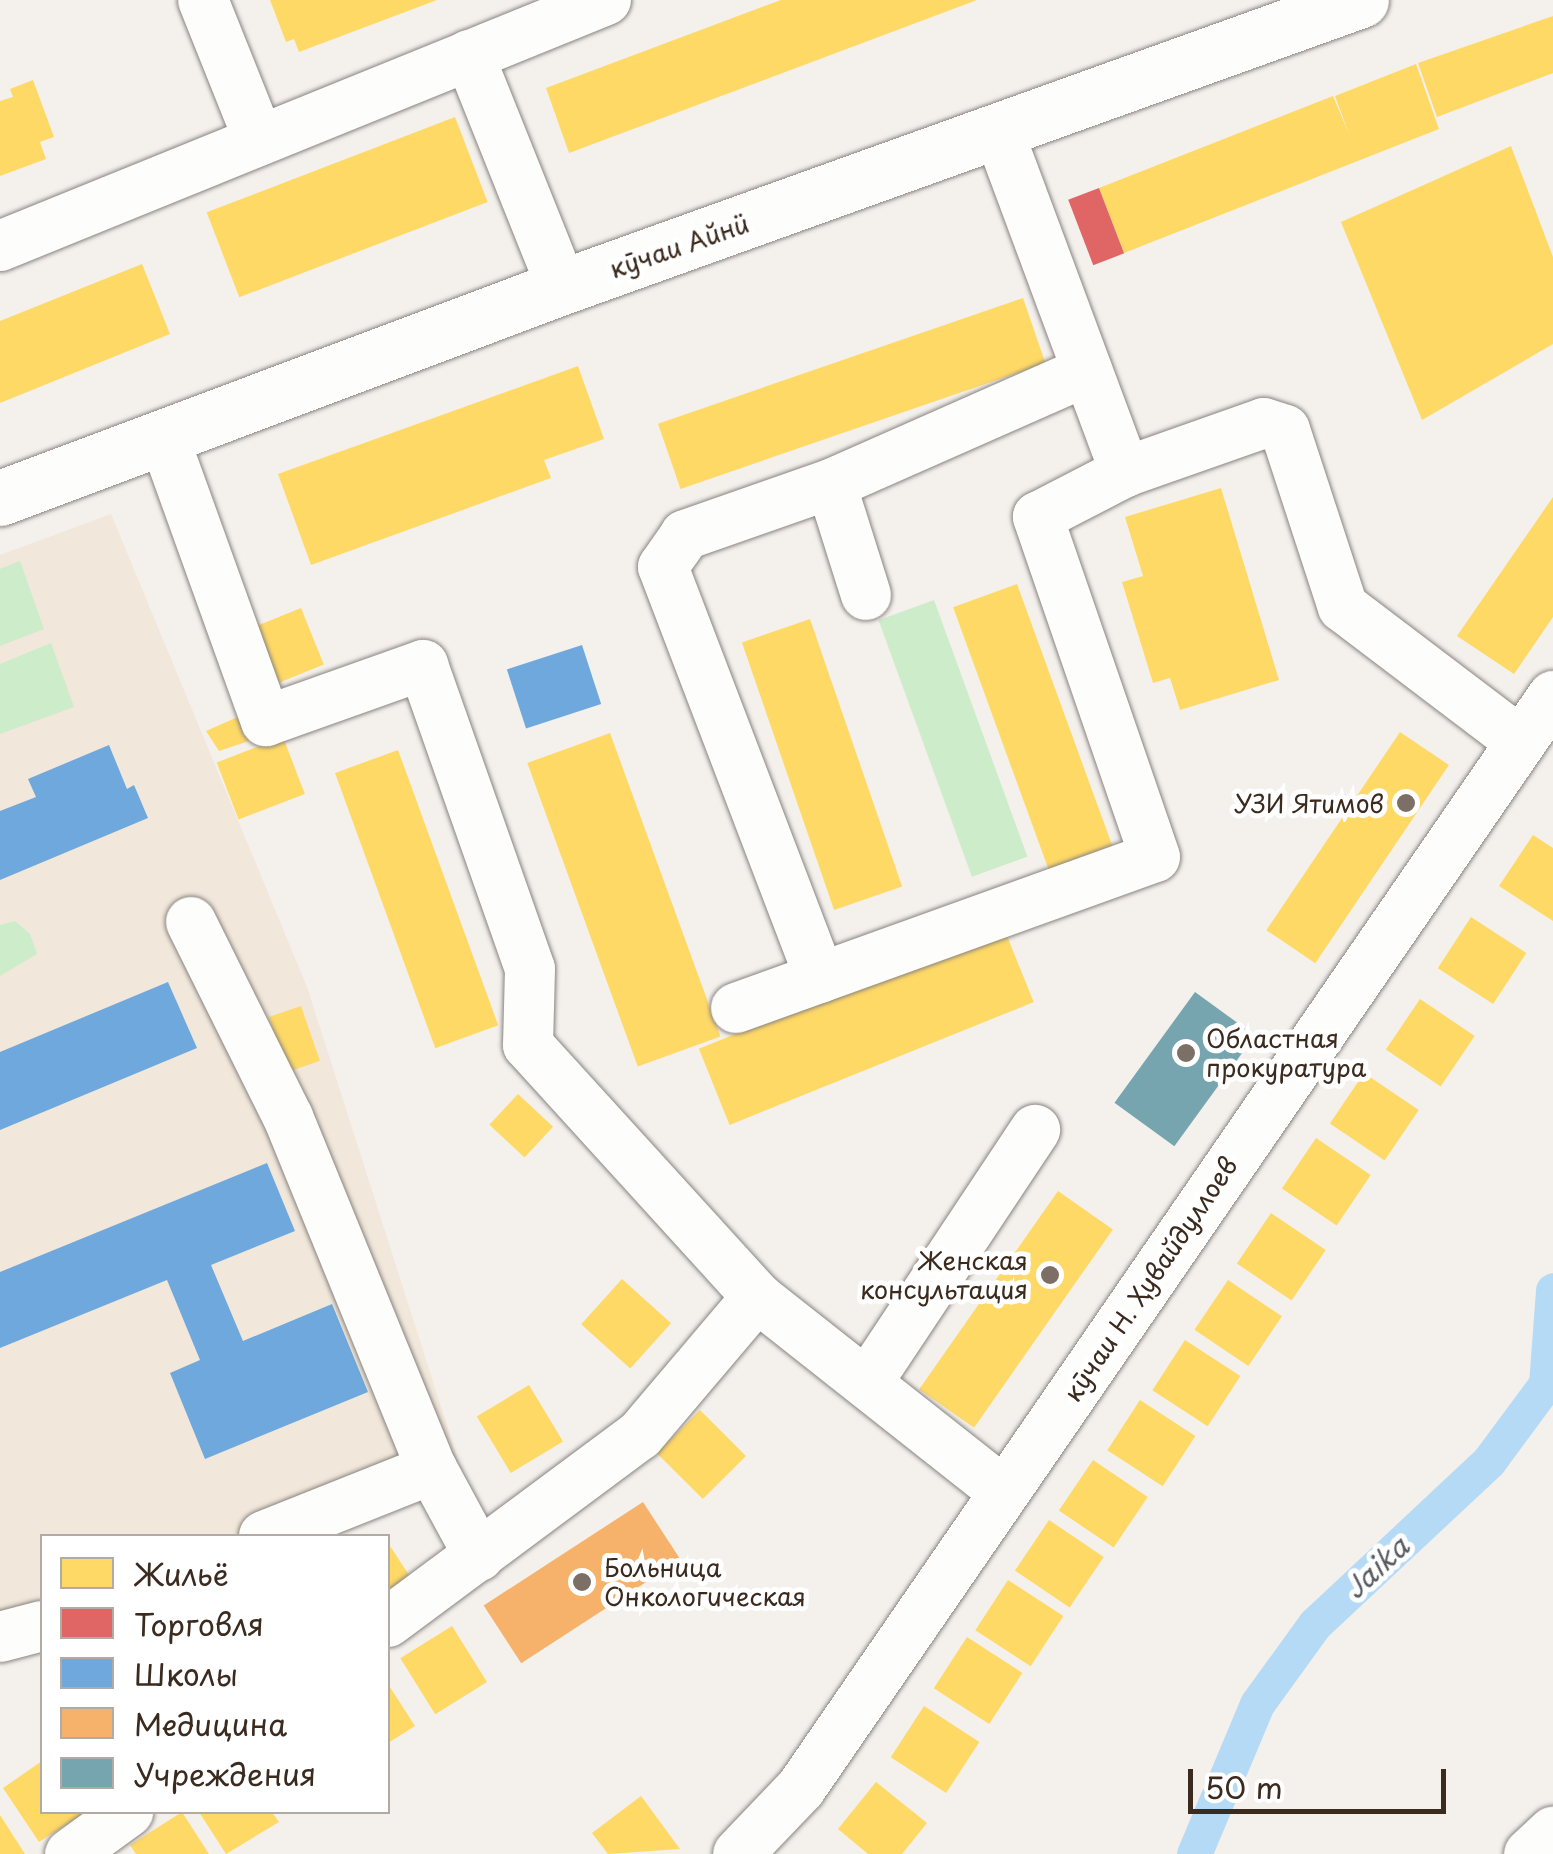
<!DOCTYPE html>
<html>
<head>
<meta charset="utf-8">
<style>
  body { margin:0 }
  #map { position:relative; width:1553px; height:1854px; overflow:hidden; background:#f4f0ec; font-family:"Playpen Sans",sans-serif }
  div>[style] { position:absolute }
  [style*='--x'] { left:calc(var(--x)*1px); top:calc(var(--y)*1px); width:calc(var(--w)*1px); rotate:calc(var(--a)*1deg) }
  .built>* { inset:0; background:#f1e7da }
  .green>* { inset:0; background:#ccecca; transform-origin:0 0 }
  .homes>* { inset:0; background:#ffd966; transform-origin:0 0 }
  .shops>* { inset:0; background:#e06666; transform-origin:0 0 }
  .schools>* { inset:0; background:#6fa8dc; transform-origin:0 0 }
  .health>* { inset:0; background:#f6b26b; transform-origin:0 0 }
  .public>* { inset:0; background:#76a5af; transform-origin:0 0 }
  .canal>* { height:35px; margin:-17.5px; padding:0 17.5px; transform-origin:17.5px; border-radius:17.5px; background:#b5daf5 }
  .roads { filter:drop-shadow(0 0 2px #898480) drop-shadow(0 0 2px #898480) }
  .minor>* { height:50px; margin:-25px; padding:0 25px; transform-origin:25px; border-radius:25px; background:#fdfdfc }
  .major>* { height:55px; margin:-27.5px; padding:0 27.5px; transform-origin:27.5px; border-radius:27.5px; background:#fdfdfc }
  .dots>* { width:28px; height:28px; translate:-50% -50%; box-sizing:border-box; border:5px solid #fff; border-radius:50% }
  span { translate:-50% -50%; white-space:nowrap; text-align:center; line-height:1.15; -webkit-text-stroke:10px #fff; paint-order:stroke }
  .street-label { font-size:25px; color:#3b2a1e }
  .poi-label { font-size:25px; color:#3b2a1e }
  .right { translate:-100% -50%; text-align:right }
  .left { translate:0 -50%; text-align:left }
  .water-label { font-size:28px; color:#585c60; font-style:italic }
  .legend { position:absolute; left:40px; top:1534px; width:350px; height:280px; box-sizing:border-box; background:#fff; border:2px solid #b1aaa5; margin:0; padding:12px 18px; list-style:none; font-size:30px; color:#3b2a1e }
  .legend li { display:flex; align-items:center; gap:20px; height:50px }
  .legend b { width:50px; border:2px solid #b1aaa5 }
  .scale { position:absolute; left:1188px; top:1769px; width:258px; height:45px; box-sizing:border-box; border:5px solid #3b2a1e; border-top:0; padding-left:12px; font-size:30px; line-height:35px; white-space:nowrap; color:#3b2a1e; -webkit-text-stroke:8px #fff; paint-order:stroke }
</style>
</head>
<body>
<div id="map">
  <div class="built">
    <i style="clip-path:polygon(111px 514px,307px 987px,465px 1482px,318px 1536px,42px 1536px,42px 1639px,0 1655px,0 555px)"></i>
  </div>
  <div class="green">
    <i style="clip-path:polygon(20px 561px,44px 629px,0 646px,0 569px)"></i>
    <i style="left:934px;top:600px;width:273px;height:59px;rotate:70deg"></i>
    <i style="clip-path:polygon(51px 643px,74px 707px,0 734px,0 664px)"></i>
    <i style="clip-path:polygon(15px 921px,30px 934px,37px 954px,0 976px,0 925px)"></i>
  </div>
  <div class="homes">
    <i style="clip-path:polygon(270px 0,437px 0,299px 52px,294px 39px,286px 42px)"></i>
    <i style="clip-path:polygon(781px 0,977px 0,569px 153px,546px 88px)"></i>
    <i style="clip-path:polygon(1553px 16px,1553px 73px,1437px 117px,1418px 63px)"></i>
    <i style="clip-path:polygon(1416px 64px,1439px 129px,1124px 253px,1099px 188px,1333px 96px,1349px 134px,1335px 96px)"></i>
    <i style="clip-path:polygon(33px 80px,54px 137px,40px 142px,46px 159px,0 176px,0 101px,13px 97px,10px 89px)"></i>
    <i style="left:455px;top:117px;width:91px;height:266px;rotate:69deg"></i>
    <i style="clip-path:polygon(1511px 146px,1553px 257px,1553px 344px,1422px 420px,1341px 222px)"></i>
    <i style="clip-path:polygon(142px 264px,170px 334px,0 403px,0 321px)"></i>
    <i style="left:1023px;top:298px;width:69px;height:386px;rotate:71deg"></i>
    <i style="clip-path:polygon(578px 366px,604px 439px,544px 460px,551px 478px,311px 565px,278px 474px)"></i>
    <i style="clip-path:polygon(1221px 488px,1279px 680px,1180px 710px,1170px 678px,1153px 683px,1122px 582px,1143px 576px,1125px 517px)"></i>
    <i style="clip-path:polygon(1553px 497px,1553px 617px,1514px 674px,1457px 636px)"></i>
    <i style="left:1017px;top:584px;width:293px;height:68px;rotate:70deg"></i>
    <i style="left:301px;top:608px;width:61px;height:59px;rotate:68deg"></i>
    <i style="left:810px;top:619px;width:283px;height:72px;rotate:71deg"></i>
    <i style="clip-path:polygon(240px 716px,249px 741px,219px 751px,206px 731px)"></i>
    <i style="left:1400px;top:732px;width:59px;height:239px;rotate:34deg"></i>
    <i style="left:610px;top:733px;width:323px;height:88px;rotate:70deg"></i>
    <i style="left:283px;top:737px;width:61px;height:71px;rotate:69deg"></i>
    <i style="left:398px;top:750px;width:293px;height:67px;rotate:70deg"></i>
    <i style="clip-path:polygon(1533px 835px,1553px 848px,1553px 921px,1499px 886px)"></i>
    <i style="left:1471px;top:917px;width:66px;height:61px;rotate:33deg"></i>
    <i style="left:1003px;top:926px;width:82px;height:328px;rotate:68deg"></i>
    <i style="left:1420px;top:999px;width:66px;height:61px;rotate:34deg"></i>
    <i style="left:301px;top:1006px;width:58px;height:34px;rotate:71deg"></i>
    <i style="left:1364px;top:1073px;width:66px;height:61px;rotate:34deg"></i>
    <i style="left:518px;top:1094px;width:48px;height:42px;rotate:43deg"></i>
    <i style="left:1316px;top:1138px;width:66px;height:61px;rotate:34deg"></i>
    <i style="left:1058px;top:1191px;width:67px;height:242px;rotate:35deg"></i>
    <i style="left:1271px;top:1213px;width:66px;height:61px;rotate:34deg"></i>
    <i style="left:622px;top:1279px;width:66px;height:61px;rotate:42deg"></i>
    <i style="left:1228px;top:1280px;width:65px;height:60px;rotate:34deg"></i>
    <i style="left:1185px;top:1340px;width:66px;height:60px;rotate:33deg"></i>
    <i style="left:529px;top:1385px;width:66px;height:61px;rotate:59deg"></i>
    <i style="left:1140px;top:1400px;width:66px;height:60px;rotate:33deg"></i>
    <i style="left:700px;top:1410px;width:65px;height:61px;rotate:45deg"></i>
    <i style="left:1093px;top:1460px;width:66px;height:61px;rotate:34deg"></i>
    <i style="left:1049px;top:1520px;width:66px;height:61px;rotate:34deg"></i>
    <i style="clip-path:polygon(388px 1543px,415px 1584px,388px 1603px)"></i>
    <i style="left:1008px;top:1580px;width:66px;height:60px;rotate:33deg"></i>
    <i style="left:452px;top:1626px;width:66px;height:61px;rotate:58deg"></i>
    <i style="left:967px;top:1637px;width:66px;height:61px;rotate:33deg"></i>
    <i style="clip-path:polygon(388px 1684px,415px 1726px,388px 1743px)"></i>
    <i style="left:924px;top:1706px;width:66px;height:61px;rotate:33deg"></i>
    <i style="clip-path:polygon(42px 1761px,42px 1812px,86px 1812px,39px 1842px,3px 1788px)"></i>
    <i style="clip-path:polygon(876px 1782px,927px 1823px,902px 1854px,868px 1854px,838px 1829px)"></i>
    <i style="clip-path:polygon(641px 1796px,680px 1849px,608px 1854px,592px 1833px)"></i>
    <i style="clip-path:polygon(182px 1812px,209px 1854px,136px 1854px,130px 1845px)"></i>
    <i style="clip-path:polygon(199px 1812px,272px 1812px,279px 1822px,226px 1854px)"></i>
    <i style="clip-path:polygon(0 1815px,25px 1854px,0 1854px)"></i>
  </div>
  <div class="shops">
    <i style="left:1099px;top:188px;width:70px;height:33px;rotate:69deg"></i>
  </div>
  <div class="schools">
    <i style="left:582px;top:645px;width:62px;height:79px;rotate:72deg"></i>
    <i style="clip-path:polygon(109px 745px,127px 789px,134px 785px,148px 818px,0 880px,0 811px,36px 797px,28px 779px)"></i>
    <i style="clip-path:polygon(168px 982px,197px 1048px,0 1130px,0 1052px)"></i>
    <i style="clip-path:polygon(267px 1163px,295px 1231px,211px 1265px,243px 1341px,332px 1304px,368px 1392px,205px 1459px,170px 1373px,200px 1360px,167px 1280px,0 1348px,0 1272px)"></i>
  </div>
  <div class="health">
    <i style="left:643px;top:1502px;width:69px;height:190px;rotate:57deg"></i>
  </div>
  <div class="public">
    <i style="left:1195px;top:992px;width:74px;height:137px;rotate:36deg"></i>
  </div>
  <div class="canal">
    <i style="--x:1194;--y:1854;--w:163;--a:-67.2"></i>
    <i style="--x:1257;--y:1704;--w:99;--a:-54.1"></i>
    <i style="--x:1315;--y:1624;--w:238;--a:-43.1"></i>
    <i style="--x:1489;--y:1461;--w:96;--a:-53.5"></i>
    <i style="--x:1546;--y:1384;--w:94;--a:-85.7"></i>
  </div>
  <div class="roads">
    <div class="minor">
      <i style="--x:203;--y:0;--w:151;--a:68.2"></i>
      <i style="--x:469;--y:55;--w:250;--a:68.2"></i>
      <i style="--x:999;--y:133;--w:362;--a:69.6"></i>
      <i style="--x:1125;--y:472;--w:147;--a:-19.4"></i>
      <i style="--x:1264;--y:423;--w:22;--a:18"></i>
      <i style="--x:1285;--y:430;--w:186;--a:71.9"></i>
      <i style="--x:1343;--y:607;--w:223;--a:37.2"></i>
      <i style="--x:0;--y:246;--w:654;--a:-22.09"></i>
      <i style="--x:164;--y:438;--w:301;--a:70.2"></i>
      <i style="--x:266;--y:721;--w:167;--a:-19.6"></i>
      <i style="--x:423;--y:665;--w:322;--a:70.6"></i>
      <i style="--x:530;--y:969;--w:76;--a:91.5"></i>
      <i style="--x:528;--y:1045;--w:341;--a:47.7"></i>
      <i style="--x:757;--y:1297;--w:315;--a:38.3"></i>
      <i style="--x:866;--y:595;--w:116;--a:-107.5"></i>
      <i style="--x:831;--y:484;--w:280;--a:-23.8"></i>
      <i style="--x:191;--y:922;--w:218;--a:63.6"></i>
      <i style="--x:288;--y:1117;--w:380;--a:67.8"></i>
      <i style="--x:432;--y:1469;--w:99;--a:61.6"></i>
      <i style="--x:820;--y:978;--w:440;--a:-110.9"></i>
      <i style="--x:663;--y:567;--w:39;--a:-55"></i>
      <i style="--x:685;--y:535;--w:155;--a:-19.3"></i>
      <i style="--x:736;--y:1008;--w:445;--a:-19.8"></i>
      <i style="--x:1155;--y:857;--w:360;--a:-109"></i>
      <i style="--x:1038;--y:517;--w:98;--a:-27.3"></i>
      <i style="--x:867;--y:1383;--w:304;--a:-56.4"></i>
      <i style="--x:264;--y:1536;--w:181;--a:-21.7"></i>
      <i style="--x:388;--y:1622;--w:314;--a:-36.6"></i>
      <i style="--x:640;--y:1435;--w:181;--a:-49.7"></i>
      <i style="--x:0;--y:1637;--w:43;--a:-14.7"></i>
      <i style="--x:70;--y:1854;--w:72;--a:-35.9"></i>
      <i style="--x:738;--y:1854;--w:91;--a:-46.3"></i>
      <i style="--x:801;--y:1788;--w:1326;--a:-55.45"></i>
      <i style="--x:1529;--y:1854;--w:33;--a:-43"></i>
    </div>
    <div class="major">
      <i style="--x:0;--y:498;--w:600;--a:-20.58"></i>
      <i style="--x:562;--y:287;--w:849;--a:-19.76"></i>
    </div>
  </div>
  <div class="dots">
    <i style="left:1406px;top:803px;background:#7c6f66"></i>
    <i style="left:1186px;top:1053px;background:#7c6f66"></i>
    <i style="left:1050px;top:1275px;background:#7c6f66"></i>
    <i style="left:582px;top:1582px;background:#7c6f66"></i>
  </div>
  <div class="street-label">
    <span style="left:679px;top:246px;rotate:-19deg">кӯчаи Айнӣ</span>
    <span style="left:1150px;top:1279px;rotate:-56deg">кӯчаи Н. Ҳувайдуллоев</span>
  </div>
  <div class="poi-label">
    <span class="right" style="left:1384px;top:803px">УЗИ Ятимов</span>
    <span class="left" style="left:1206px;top:1053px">Областная<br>прокуратура</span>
    <span class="right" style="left:1028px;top:1275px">Женская<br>консультация</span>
    <span class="left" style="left:604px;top:1582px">Больница<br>Онкологическая</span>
  </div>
  <div class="water-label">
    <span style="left:1376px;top:1567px;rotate:-43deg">Jaika</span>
  </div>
  <ul class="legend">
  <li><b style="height:28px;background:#ffd966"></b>Жильё</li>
  <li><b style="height:28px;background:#e06666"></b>Торговля</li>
  <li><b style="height:28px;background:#6fa8dc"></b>Школы</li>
  <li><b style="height:28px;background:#f6b26b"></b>Медицина</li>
  <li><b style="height:28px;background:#76a5af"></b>Учреждения</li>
  </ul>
  <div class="scale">50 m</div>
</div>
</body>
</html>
